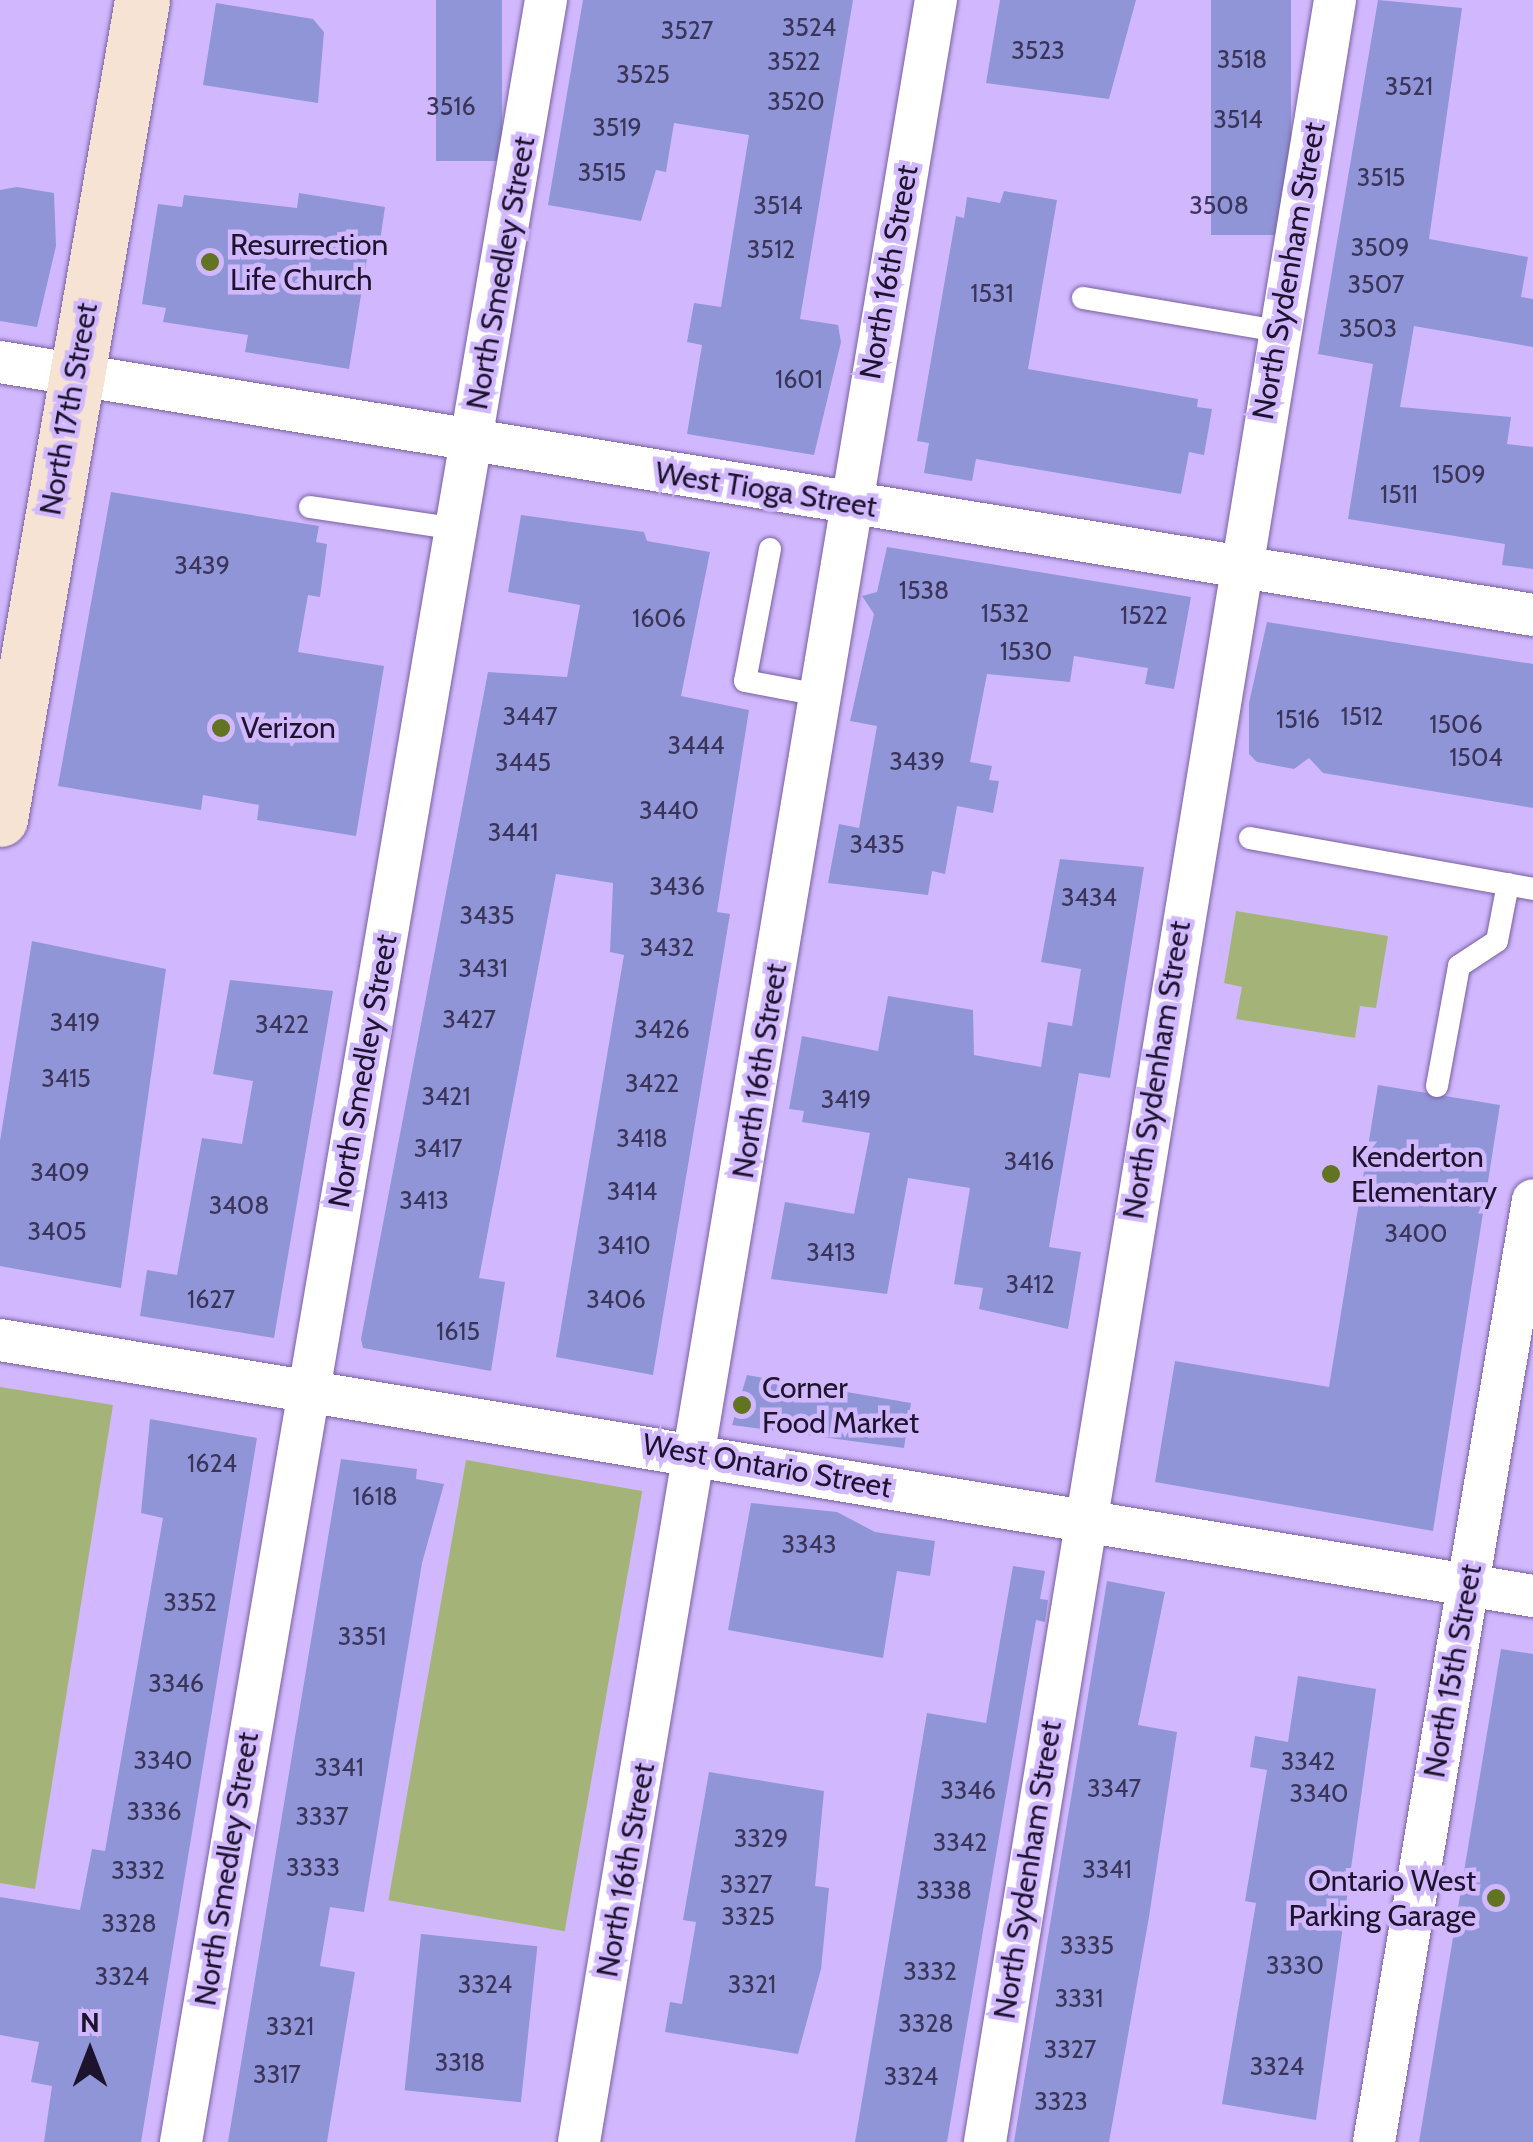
<!DOCTYPE html>
<html>
<head>
<meta charset="utf-8">
<style>
  body { margin:0 }
  #map { position:relative; width:1533px; height:2142px; overflow:hidden; background:#d1b8fe; font-family:Cabin,sans-serif }
  div>[style] { position:absolute }
  [style*='--x'] { left:calc(var(--x)*1px); top:calc(var(--y)*1px); width:calc(var(--w)*1px); rotate:calc(var(--a)*1deg) }
  .green>* { inset:0; background:#a4b479; transform-origin:0 0 }
  .building>* { inset:0; background:#9095d8; transform-origin:0 0 }
  .roads { filter:drop-shadow(0 0 2px #7860a0) drop-shadow(0 0 2px #7860a0) }
  .lane>* { height:22px; margin:-11px; padding:0 11px; transform-origin:11px; border-radius:11px; background:#fff }
  .street>* { height:42px; margin:-21px; padding:0 21px; transform-origin:21px; border-radius:21px; background:#fff }
  .secondary>* { height:55px; margin:-27.5px; padding:0 27.5px; transform-origin:27.5px; border-radius:27.5px; background:#f6e3d3 }
  .dots>* { width:28px; height:28px; translate:-50% -50%; box-sizing:border-box; border:5px solid #d1b8fe; border-radius:50% }
  span { translate:-50% -50%; white-space:nowrap; text-align:center; line-height:1.15; -webkit-text-stroke:9px #d1b8fe; paint-order:stroke }
  .number-label { font-size:25px; color:#3a3458 }
  .number-label span { -webkit-text-stroke-width:0 }
  .poi-label { font-size:30px; color:#1d132d }
  .left { translate:0 -50%; text-align:left }
  .right { translate:-100% -50%; text-align:right }
  .street-label { font-size:30px; color:#1d132d }
  .north { position:absolute; left:40px; top:2002px; width:100px; height:100px; -webkit-text-stroke:8px #d1b8fe; paint-order:stroke; rotate:0deg; font-size:28px; font-weight:700; line-height:40px; text-align:center; color:#1d132d }
  .north::after { content:''; display:block; margin:auto; width:35px; height:45px; background:#1d132d; clip-path:polygon(50% 0,100% 100%,50% 72%,0 100%) }
</style>
</head>
<body>
<div id="map">
  <div class="green">
    <i style="clip-path:polygon(1236px 911px,1388px 936px,1376px 1008px,1360px 1006px,1355px 1038px,1236px 1019px,1242px 987px,1224px 983px)"></i>
    <i style="clip-path:polygon(0 1387px,113px 1405px,35px 1889px,0 1883px)"></i>
    <i style="left:466px;top:1460px;width:179px;height:447px;rotate:10deg"></i>
  </div>
  <div class="building">
    <i style="left:436px;top:0;width:66px;height:161px"></i>
    <i style="clip-path:polygon(583px 0,853px 0,800px 319px,838px 325px,841px 342px,814px 455px,687px 434px,702px 345px,687px 342px,694px 303px,721px 307px,749px 135px,674px 123px,666px 172px,656px 170px,641px 221px,548px 205px)"></i>
    <i style="clip-path:polygon(1000px 0,1136px 0,1109px 99px,986px 83px)"></i>
    <i style="left:1211px;top:0;width:80px;height:235px"></i>
    <i style="clip-path:polygon(1378px 0,1462px 8px,1429px 239px,1528px 257px,1521px 297px,1533px 299px,1533px 347px,1414px 326px,1400px 407px,1511px 417px,1507px 444px,1533px 447px,1533px 569px,1502px 565px,1505px 544px,1348px 519px,1373px 364px,1318px 354px)"></i>
    <i style="clip-path:polygon(216px 3px,313px 19px,324px 32px,318px 103px,203px 85px)"></i>
    <i style="clip-path:polygon(17px 187px,54px 193px,56px 246px,37px 327px,0 321px,0 190px)"></i>
    <i style="clip-path:polygon(1004px 191px,1057px 200px,1028px 369px,1198px 399px,1197px 407px,1212px 409px,1204px 455px,1189px 452px,1181px 494px,976px 459px,972px 481px,924px 473px,929px 443px,917px 441px,956px 216px,964px 218px,967px 197px,1000px 203px)"></i>
    <i style="clip-path:polygon(299px 193px,385px 207px,379px 248px,369px 246px,349px 369px,245px 352px,248px 335px,163px 322px,166px 308px,142px 304px,158px 204px,182px 207px,184px 195px,297px 208px)"></i>
    <i style="clip-path:polygon(111px 492px,319px 526px,316px 542px,327px 544px,320px 597px,308px 595px,298px 652px,384px 666px,356px 836px,257px 820px,259px 805px,203px 795px,201px 810px,58px 786px)"></i>
    <i style="clip-path:polygon(521px 515px,644px 532px,647px 541px,710px 552px,681px 696px,749px 710px,717px 912px,730px 914px,653px 1375px,556px 1357px,624px 955px,610px 952px,613px 883px,556px 874px,479px 1278px,505px 1282px,491px 1371px,363px 1348px,361px 1339px,488px 672px,567px 677px,580px 605px,508px 592px)"></i>
    <i style="clip-path:polygon(887px 547px,1191px 597px,1174px 689px,1145px 684px,1148px 668px,1074px 656px,1070px 682px,987px 674px,970px 762px,992px 766px,989px 780px,999px 781px,993px 813px,957px 806px,945px 874px,932px 871px,928px 895px,828px 883px,839px 824px,859px 828px,877px 726px,850px 721px,874px 614px,862px 596px,877px 592px)"></i>
    <i style="clip-path:polygon(1267px 622px,1533px 664px,1533px 808px,1323px 773px,1309px 758px,1294px 769px,1257px 762px,1249px 754px,1249px 703px)"></i>
    <i style="clip-path:polygon(1060px 859px,1144px 867px,1110px 1078px,1079px 1073px,1049px 1247px,1081px 1252px,1068px 1329px,979px 1309px,983px 1288px,954px 1284px,970px 1188px,908px 1178px,887px 1294px,771px 1279px,785px 1202px,854px 1214px,870px 1133px,802px 1122px,804px 1111px,789px 1109px,802px 1036px,878px 1051px,888px 996px,973px 1010px,974px 1055px,1041px 1067px,1048px 1022px,1072px 1026px,1081px 969px,1041px 962px)"></i>
    <i style="clip-path:polygon(32px 941px,166px 969px,121px 1288px,0 1266px,0 1141px)"></i>
    <i style="clip-path:polygon(230px 980px,333px 991px,274px 1338px,140px 1316px,147px 1270px,177px 1275px,202px 1138px,242px 1144px,253px 1081px,213px 1074px)"></i>
    <i style="clip-path:polygon(1378px 1085px,1500px 1105px,1433px 1531px,1155px 1482px,1175px 1361px,1329px 1387px)"></i>
    <i style="clip-path:polygon(747px 1375px,911px 1403px,904px 1448px,732px 1425px)"></i>
    <i style="clip-path:polygon(150px 1419px,257px 1438px,141px 2142px,44px 2142px,52px 2086px,31px 2082px,39px 2042px,0 2035px,0 1897px,80px 1910px,92px 1849px,105px 1851px,163px 1518px,141px 1513px)"></i>
    <i style="clip-path:polygon(341px 1459px,417px 1469px,416px 1479px,444px 1484px,422px 1563px,364px 1912px,330px 1907px,320px 1966px,355px 1972px,327px 2142px,228px 2142px)"></i>
    <i style="clip-path:polygon(751px 1503px,837px 1512px,875px 1532px,935px 1541px,930px 1576px,897px 1571px,883px 1658px,728px 1630px)"></i>
    <i style="clip-path:polygon(1013px 1566px,1045px 1571px,1040px 1599px,1048px 1600px,1045px 1622px,1036px 1620px,947px 2142px,855px 2142px,927px 1713px,986px 1723px)"></i>
    <i style="clip-path:polygon(1107px 1581px,1165px 1592px,1138px 1725px,1177px 1732px,1149px 1917px,1109px 2142px,1014px 2142px)"></i>
    <i style="clip-path:polygon(1501px 1649px,1533px 1654px,1533px 2142px,1419px 2142px)"></i>
    <i style="clip-path:polygon(1298px 1676px,1376px 1689px,1316px 2120px,1222px 2104px,1256px 1903px,1245px 1901px,1267px 1770px,1250px 1767px,1255px 1736px,1288px 1742px)"></i>
    <i style="clip-path:polygon(709px 1772px,824px 1791px,815px 1886px,829px 1888px,821px 1969px,798px 2054px,665px 2032px,670px 2002px,682px 2004px,696px 1922px,683px 1920px)"></i>
    <i style="left:421px;top:1934px;width:117px;height:157px;rotate:6deg"></i>
  </div>
  <div class="roads">
    <div class="lane">
      <i style="--x:1083;--y:298;--w:199;--a:9.6"></i>
      <i style="--x:310;--y:507;--w:149;--a:8.5"></i>
      <i style="--x:770;--y:549;--w:134;--a:100.7"></i>
      <i style="--x:745;--y:681;--w:75;--a:10.7"></i>
      <i style="--x:1250;--y:838;--w:288;--a:10.2"></i>
      <i style="--x:1437;--y:1086;--w:122;--a:-79.6"></i>
      <i style="--x:1459;--y:966;--w:45;--a:-33.3"></i>
      <i style="--x:1497;--y:941;--w:58;--a:-79.1"></i>
    </div>
    <div class="street">
      <i style="--x:0;--y:362;--w:1554;--a:9.37"></i>
      <i style="--x:0;--y:1340;--w:1554;--a:9.48"></i>
      <i style="--x:181;--y:2142;--w:2173;--a:-80.33"></i>
      <i style="--x:579;--y:2142;--w:2172;--a:-80.54"></i>
      <i style="--x:985;--y:2142;--w:2170;--a:-80.72"></i>
      <i style="--x:1374;--y:2142;--w:955;--a:-80.42"></i>
    </div>
    <div class="secondary">
      <i style="--x:0;--y:819;--w:831;--a:-80.16"></i>
    </div>
  </div>
  <div class="dots">
    <i style="left:210px;top:262px;background:#627321"></i>
    <i style="left:221px;top:728px;background:#627321"></i>
    <i style="left:1331px;top:1174px;background:#627321"></i>
    <i style="left:742px;top:1405px;background:#627321"></i>
    <i style="left:1496px;top:1898px;background:#627321"></i>
  </div>
  <div class="number-label">
    <span style="left:809px;top:27px">3524</span>
    <span style="left:687px;top:30px">3527</span>
    <span style="left:1038px;top:50px">3523</span>
    <span style="left:1242px;top:59px">3518</span>
    <span style="left:794px;top:61px">3522</span>
    <span style="left:643px;top:74px">3525</span>
    <span style="left:1409px;top:86px">3521</span>
    <span style="left:796px;top:101px">3520</span>
    <span style="left:451px;top:106px">3516</span>
    <span style="left:1238px;top:119px">3514</span>
    <span style="left:617px;top:127px">3519</span>
    <span style="left:602px;top:172px">3515</span>
    <span style="left:1381px;top:177px">3515</span>
    <span style="left:778px;top:205px">3514</span>
    <span style="left:1219px;top:205px">3508</span>
    <span style="left:1380px;top:247px">3509</span>
    <span style="left:771px;top:249px">3512</span>
    <span style="left:1376px;top:284px">3507</span>
    <span style="left:992px;top:293px">1531</span>
    <span style="left:1368px;top:328px">3503</span>
    <span style="left:799px;top:379px">1601</span>
    <span style="left:1459px;top:474px">1509</span>
    <span style="left:1399px;top:494px">1511</span>
    <span style="left:202px;top:565px">3439</span>
    <span style="left:924px;top:590px">1538</span>
    <span style="left:1005px;top:613px">1532</span>
    <span style="left:1144px;top:615px">1522</span>
    <span style="left:659px;top:618px">1606</span>
    <span style="left:1026px;top:651px">1530</span>
    <span style="left:530px;top:716px">3447</span>
    <span style="left:1362px;top:716px">1512</span>
    <span style="left:1298px;top:719px">1516</span>
    <span style="left:1456px;top:724px">1506</span>
    <span style="left:696px;top:745px">3444</span>
    <span style="left:1476px;top:757px">1504</span>
    <span style="left:917px;top:761px">3439</span>
    <span style="left:523px;top:762px">3445</span>
    <span style="left:669px;top:810px">3440</span>
    <span style="left:513px;top:832px">3441</span>
    <span style="left:877px;top:844px">3435</span>
    <span style="left:677px;top:886px">3436</span>
    <span style="left:1089px;top:897px">3434</span>
    <span style="left:487px;top:915px">3435</span>
    <span style="left:667px;top:947px">3432</span>
    <span style="left:483px;top:968px">3431</span>
    <span style="left:469px;top:1019px">3427</span>
    <span style="left:75px;top:1022px">3419</span>
    <span style="left:282px;top:1024px">3422</span>
    <span style="left:662px;top:1029px">3426</span>
    <span style="left:66px;top:1078px">3415</span>
    <span style="left:652px;top:1083px">3422</span>
    <span style="left:446px;top:1096px">3421</span>
    <span style="left:846px;top:1099px">3419</span>
    <span style="left:642px;top:1138px">3418</span>
    <span style="left:438px;top:1148px">3417</span>
    <span style="left:1029px;top:1161px">3416</span>
    <span style="left:60px;top:1172px">3409</span>
    <span style="left:632px;top:1191px">3414</span>
    <span style="left:424px;top:1200px">3413</span>
    <span style="left:239px;top:1205px">3408</span>
    <span style="left:57px;top:1231px">3405</span>
    <span style="left:1416px;top:1233px">3400</span>
    <span style="left:624px;top:1245px">3410</span>
    <span style="left:831px;top:1252px">3413</span>
    <span style="left:1030px;top:1284px">3412</span>
    <span style="left:211px;top:1299px">1627</span>
    <span style="left:616px;top:1299px">3406</span>
    <span style="left:458px;top:1331px">1615</span>
    <span style="left:212px;top:1463px">1624</span>
    <span style="left:375px;top:1496px">1618</span>
    <span style="left:809px;top:1544px">3343</span>
    <span style="left:190px;top:1602px">3352</span>
    <span style="left:362px;top:1636px">3351</span>
    <span style="left:176px;top:1683px">3346</span>
    <span style="left:163px;top:1760px">3340</span>
    <span style="left:1308px;top:1761px">3342</span>
    <span style="left:339px;top:1767px">3341</span>
    <span style="left:1114px;top:1788px">3347</span>
    <span style="left:968px;top:1790px">3346</span>
    <span style="left:1319px;top:1793px">3340</span>
    <span style="left:154px;top:1811px">3336</span>
    <span style="left:322px;top:1816px">3337</span>
    <span style="left:761px;top:1838px">3329</span>
    <span style="left:960px;top:1842px">3342</span>
    <span style="left:313px;top:1867px">3333</span>
    <span style="left:1107px;top:1869px">3341</span>
    <span style="left:138px;top:1870px">3332</span>
    <span style="left:746px;top:1884px">3327</span>
    <span style="left:944px;top:1890px">3338</span>
    <span style="left:748px;top:1916px">3325</span>
    <span style="left:129px;top:1923px">3328</span>
    <span style="left:1087px;top:1945px">3335</span>
    <span style="left:1295px;top:1965px">3330</span>
    <span style="left:930px;top:1971px">3332</span>
    <span style="left:122px;top:1976px">3324</span>
    <span style="left:485px;top:1984px">3324</span>
    <span style="left:752px;top:1984px">3321</span>
    <span style="left:1079px;top:1998px">3331</span>
    <span style="left:926px;top:2023px">3328</span>
    <span style="left:290px;top:2026px">3321</span>
    <span style="left:1070px;top:2049px">3327</span>
    <span style="left:460px;top:2062px">3318</span>
    <span style="left:1277px;top:2066px">3324</span>
    <span style="left:277px;top:2074px">3317</span>
    <span style="left:911px;top:2076px">3324</span>
    <span style="left:1061px;top:2101px">3323</span>
  </div>
  <div class="poi-label">
    <span class="left" style="left:230px;top:262px">Resurrection<br>Life Church</span>
    <span class="left" style="left:241px;top:728px">Verizon</span>
    <span class="left" style="left:1351px;top:1174px">Kenderton<br>Elementary</span>
    <span class="left" style="left:762px;top:1405px">Corner<br>Food Market</span>
    <span class="right" style="left:1476px;top:1898px">Ontario West<br>Parking Garage</span>
  </div>
  <div class="street-label">
    <span style="left:1289px;top:271px;rotate:-80deg">North Sydenham Street</span>
    <span style="left:889px;top:272px;rotate:-80deg">North 16th Street</span>
    <span style="left:501px;top:273px;rotate:-80deg">North Smedley Street</span>
    <span style="left:69px;top:409px;rotate:-80deg">North 17th Street</span>
    <span style="left:766px;top:490px;rotate:9deg">West Tioga Street</span>
    <span style="left:1157px;top:1070px;rotate:-81deg">North Sydenham Street</span>
    <span style="left:363px;top:1071px;rotate:-80deg">North Smedley Street</span>
    <span style="left:760px;top:1071px;rotate:-81deg">North 16th Street</span>
    <span style="left:767px;top:1466px;rotate:10deg">West Ontario Street</span>
    <span style="left:1453px;top:1671px;rotate:-80deg">North 15th Street</span>
    <span style="left:227px;top:1869px;rotate:-81deg">North Smedley Street</span>
    <span style="left:626px;top:1870px;rotate:-80deg">North 16th Street</span>
    <span style="left:1028px;top:1870px;rotate:-81deg">North Sydenham Street</span>
  </div>
  <div class="north">N</div>
</div>
</body>
</html>
